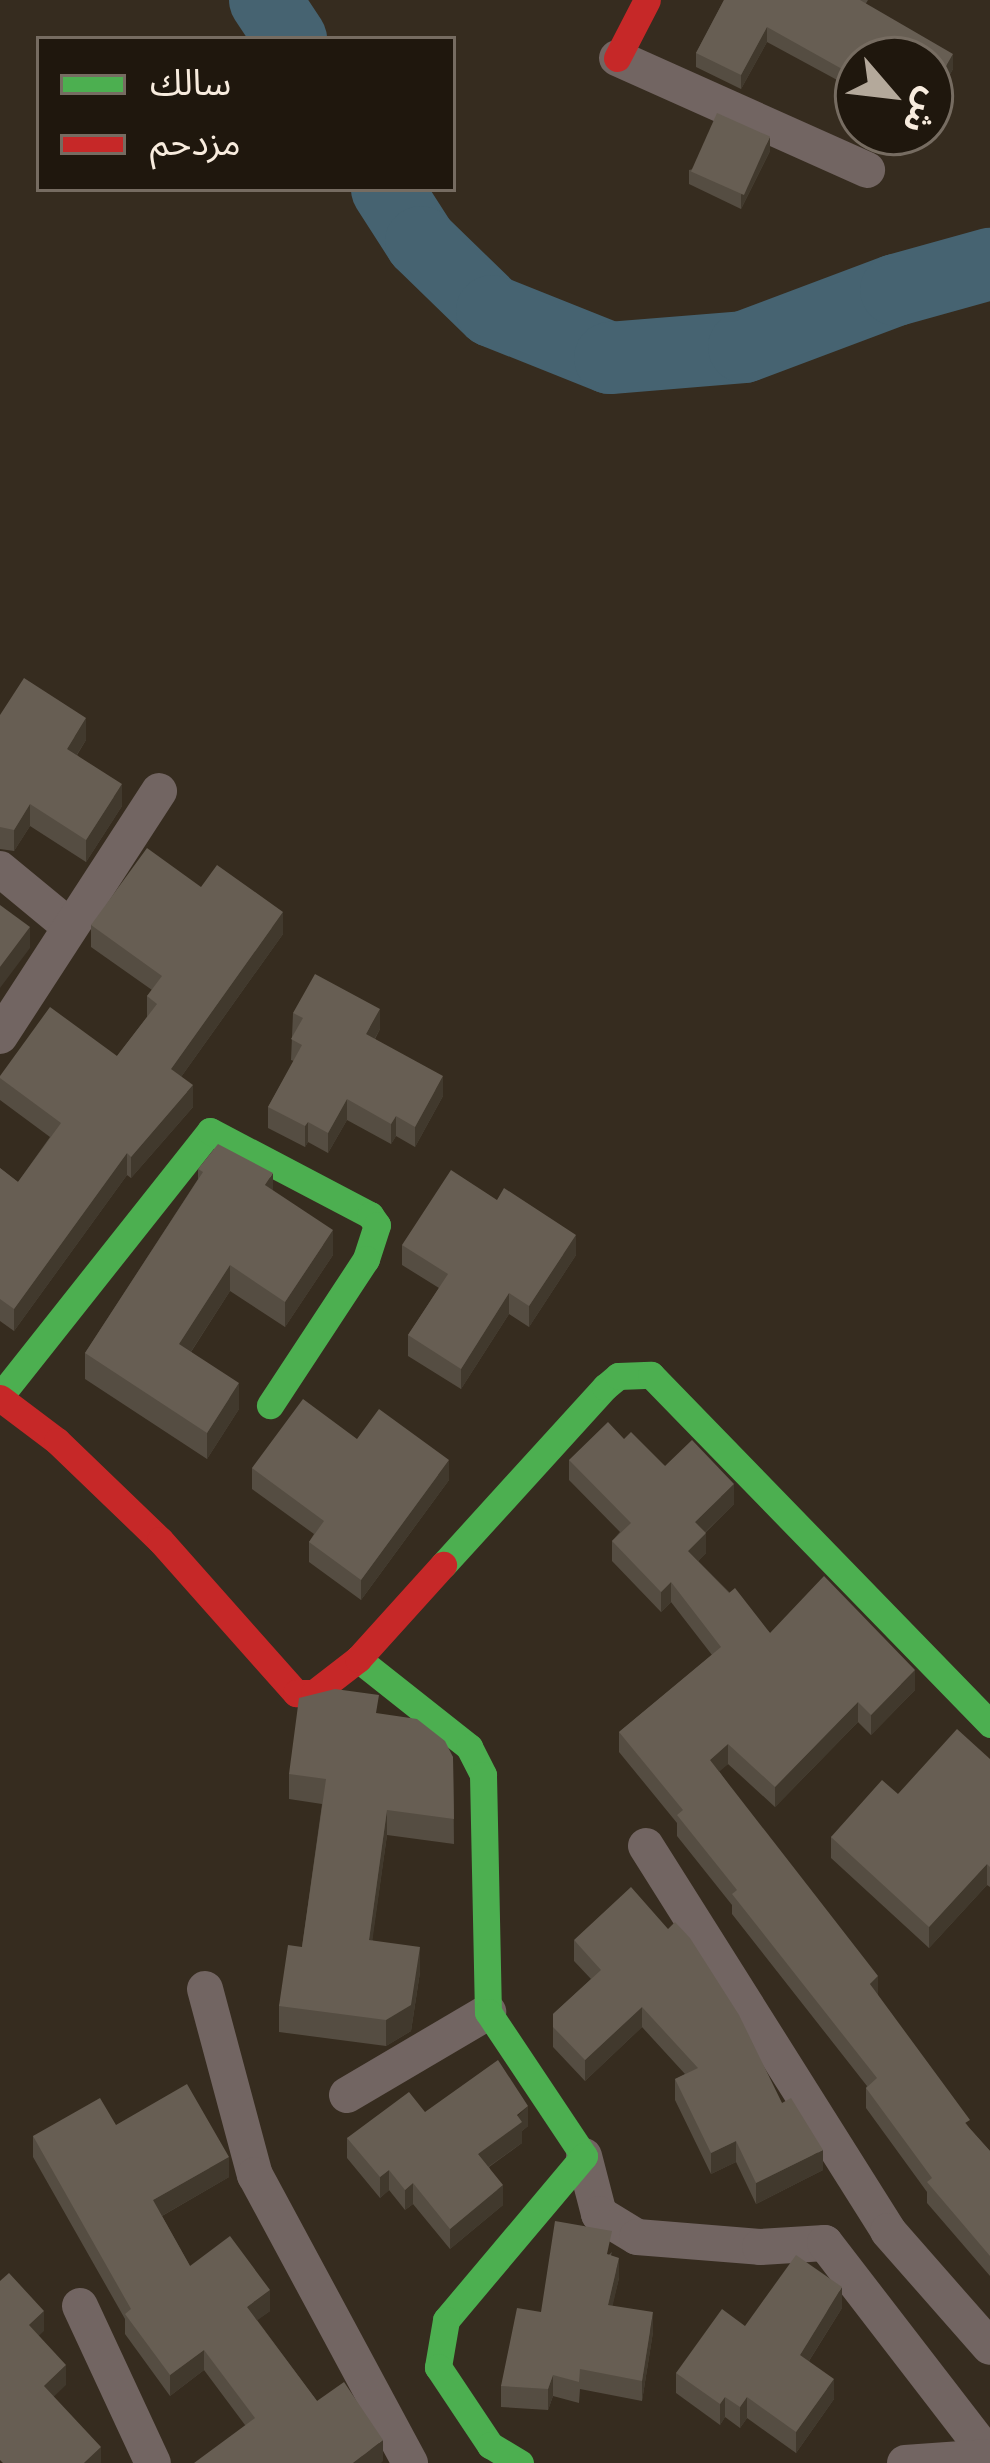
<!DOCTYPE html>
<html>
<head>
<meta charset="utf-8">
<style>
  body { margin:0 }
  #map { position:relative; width:990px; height:2463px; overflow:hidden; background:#362c1f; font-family:"Asap Condensed","Noto Sans Arabic",sans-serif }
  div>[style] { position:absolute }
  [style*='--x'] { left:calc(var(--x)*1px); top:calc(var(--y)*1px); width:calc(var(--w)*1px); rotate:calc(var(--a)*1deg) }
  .river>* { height:72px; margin:-36px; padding:0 36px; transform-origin:36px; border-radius:36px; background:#466371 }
  .street>* { height:36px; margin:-18px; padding:0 18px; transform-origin:18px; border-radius:18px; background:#726562 }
  .fast>* { height:27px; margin:-13.5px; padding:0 13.5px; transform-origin:13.5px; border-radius:13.5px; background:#4caf50 }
  .jam>* { height:27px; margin:-13.5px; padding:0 13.5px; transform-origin:13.5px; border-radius:13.5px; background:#c62828 }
  .wall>* { inset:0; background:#554d42 }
  .shaded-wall>* { inset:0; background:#41392d }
  .building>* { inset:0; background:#675e53; transform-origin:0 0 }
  span { translate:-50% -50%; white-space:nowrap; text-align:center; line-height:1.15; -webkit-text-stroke:10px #1f170d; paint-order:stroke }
  .legend { position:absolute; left:36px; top:36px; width:420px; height:156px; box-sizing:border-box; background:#1f170d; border:3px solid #766c61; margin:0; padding:15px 21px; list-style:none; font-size:36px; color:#f8ecde }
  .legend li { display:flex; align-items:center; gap:24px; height:60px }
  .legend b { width:60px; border:3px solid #766c61 }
  .north { position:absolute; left:834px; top:36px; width:120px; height:120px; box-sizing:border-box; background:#1f170d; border:3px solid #766c61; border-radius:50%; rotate:118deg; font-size:33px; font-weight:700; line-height:48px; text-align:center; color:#f8ecde }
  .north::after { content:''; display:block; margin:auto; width:42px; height:54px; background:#b4a99b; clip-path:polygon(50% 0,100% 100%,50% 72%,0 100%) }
</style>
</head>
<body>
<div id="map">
  <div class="river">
    <i style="--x:265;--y:0;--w:47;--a:56.3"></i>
    <i style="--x:387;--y:189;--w:63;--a:57.3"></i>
    <i style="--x:421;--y:242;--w:99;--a:44.2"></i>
    <i style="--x:492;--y:311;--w:127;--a:21.7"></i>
    <i style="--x:610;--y:358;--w:134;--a:-4.7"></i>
    <i style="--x:744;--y:347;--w:162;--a:-20.6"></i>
    <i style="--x:896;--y:290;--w:98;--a:-15.5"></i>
  </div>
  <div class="street">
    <i style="--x:617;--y:58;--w:274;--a:24.1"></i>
    <i style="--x:0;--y:869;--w:89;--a:39.6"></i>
    <i style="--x:0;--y:1036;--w:292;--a:-57"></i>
    <i style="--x:646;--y:1846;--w:455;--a:57.8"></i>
    <i style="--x:888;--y:2231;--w:154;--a:48.7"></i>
    <i style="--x:205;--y:1989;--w:193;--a:75"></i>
    <i style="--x:255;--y:2175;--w:327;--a:61.7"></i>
    <i style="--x:347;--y:2095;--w:164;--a:-30.5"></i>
    <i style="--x:584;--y:2156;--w:60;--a:75.5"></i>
    <i style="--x:599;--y:2214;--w:44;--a:31.2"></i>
    <i style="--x:637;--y:2237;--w:123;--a:4.6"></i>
    <i style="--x:760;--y:2247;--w:65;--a:-3.5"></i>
    <i style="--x:825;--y:2243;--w:270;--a:52.4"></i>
    <i style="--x:80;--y:2306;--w:173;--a:65.1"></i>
    <i style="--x:905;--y:2463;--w:85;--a:-4"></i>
  </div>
  <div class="fast">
    <i style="--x:0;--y:1396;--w:338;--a:-51.6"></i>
    <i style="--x:210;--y:1131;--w:181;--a:27.7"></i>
    <i style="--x:370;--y:1215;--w:12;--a:55"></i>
    <i style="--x:377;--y:1225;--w:36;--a:108"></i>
    <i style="--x:366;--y:1259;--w:175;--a:123.3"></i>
    <i style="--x:443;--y:1565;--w:241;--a:-47.7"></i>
    <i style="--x:605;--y:1387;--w:17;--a:-40"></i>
    <i style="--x:618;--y:1376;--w:33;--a:-2"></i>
    <i style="--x:651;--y:1375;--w:487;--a:45.8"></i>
    <i style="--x:358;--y:1659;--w:142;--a:38.4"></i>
    <i style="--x:469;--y:1747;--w:31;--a:63"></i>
    <i style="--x:483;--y:1775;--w:237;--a:88.8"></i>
    <i style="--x:488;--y:2012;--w:173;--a:56.3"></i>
    <i style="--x:584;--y:2156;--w:214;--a:130.1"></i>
    <i style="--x:446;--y:2320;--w:48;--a:99.7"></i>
    <i style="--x:438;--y:2367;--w:94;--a:56.3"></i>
    <i style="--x:490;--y:2445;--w:35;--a:31"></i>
  </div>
  <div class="jam">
    <i style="--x:617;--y:58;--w:65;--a:-62.7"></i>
    <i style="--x:0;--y:1398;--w:71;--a:37"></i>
    <i style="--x:57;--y:1441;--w:143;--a:43.9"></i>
    <i style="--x:160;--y:1540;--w:205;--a:48.4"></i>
    <i style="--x:296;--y:1693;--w:18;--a:0"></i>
    <i style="--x:314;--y:1693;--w:56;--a:-37.7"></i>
    <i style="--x:358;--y:1659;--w:127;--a:-47.9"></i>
  </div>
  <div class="wall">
    <i style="clip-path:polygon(724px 0,868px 0,865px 5px,953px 69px,930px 109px,930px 60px,858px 60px,858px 101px,839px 90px,839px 81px,767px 42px,741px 89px,696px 67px,696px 53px)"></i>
    <i style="clip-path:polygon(770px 151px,741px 209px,689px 184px,689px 170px)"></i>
    <i style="clip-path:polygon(0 715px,86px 740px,77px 755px,122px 806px,86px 862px,30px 826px,14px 851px,0 849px)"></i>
    <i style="clip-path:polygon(201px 887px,283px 934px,181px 1077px,193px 1107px,131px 1178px,127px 1175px,14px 1331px,0 1321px,0 1168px,18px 1182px,50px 1137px,0 1100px,0 1076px,117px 1056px,147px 1017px,147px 996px,152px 990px,91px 947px,91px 925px)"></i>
    <i style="clip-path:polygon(293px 1013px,380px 1029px,375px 1039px,443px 1096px,415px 1147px,396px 1136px,391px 1144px,347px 1120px,328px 1153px,308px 1142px,305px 1147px,268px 1128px,268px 1107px,294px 1061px,291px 1060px)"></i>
    <i style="clip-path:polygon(198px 1169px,273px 1191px,333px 1255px,285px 1327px,230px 1291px,191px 1352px,239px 1409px,207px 1459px,85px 1379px,85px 1353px,198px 1179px)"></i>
    <i style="clip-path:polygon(402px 1245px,576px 1255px,529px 1327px,509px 1314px,461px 1389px,408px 1356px,408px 1335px,439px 1288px,402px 1265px)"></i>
    <i style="clip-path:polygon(357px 1439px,449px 1480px,361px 1600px,309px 1562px,309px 1542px,314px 1534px,252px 1489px,252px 1468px)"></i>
    <i style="clip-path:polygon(624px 1439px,665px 1466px,734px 1504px,705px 1533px,706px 1553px,698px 1561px,770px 1633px,915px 1690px,871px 1735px,858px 1722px,775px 1807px,728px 1764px,719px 1771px,970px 2129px,990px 2151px,990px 2276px,927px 2203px,927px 2192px,866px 2108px,866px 2088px,867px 2086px,732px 1914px,732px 1905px,677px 1836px,677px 1823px,619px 1752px,619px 1732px,712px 1655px,671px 1602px,661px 1612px,612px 1561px,612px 1541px,620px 1532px,569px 1480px,569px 1460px)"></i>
    <i style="clip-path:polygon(379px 1714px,453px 1757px,454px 1844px,387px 1835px,372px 1940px,420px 1972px,411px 2031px,386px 2046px,279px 2032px,279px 2006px,302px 1947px,322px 1804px,289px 1799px,289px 1774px)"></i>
    <i style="clip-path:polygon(990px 1759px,990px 1887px,987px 1885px,929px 1948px,831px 1858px,831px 1837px,898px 1794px)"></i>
    <i style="clip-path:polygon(574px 1940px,782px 2103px,823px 2170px,756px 2204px,736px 2162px,711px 2174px,675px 2100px,675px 2079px,685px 2074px,642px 2027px,585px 2081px,553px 2047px,553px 2014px,591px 1979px,574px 1961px)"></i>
    <i style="clip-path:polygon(425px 2112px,528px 2126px,522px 2131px,522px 2143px,489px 2167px,503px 2205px,450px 2249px,413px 2204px,405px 2210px,389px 2190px,380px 2198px,347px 2158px,347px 2138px)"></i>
    <i style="clip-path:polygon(116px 2125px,229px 2177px,162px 2216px,190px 2266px,270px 2311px,257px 2320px,317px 2401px,383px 2461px,245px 2425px,204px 2370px,170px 2396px,125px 2334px,125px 2319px,33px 2157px,33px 2136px)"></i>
    <i style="clip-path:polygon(612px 2252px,611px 2255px,619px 2278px,612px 2306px,653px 2332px,642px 2401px,580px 2389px,579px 2403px,553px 2396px,548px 2410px,501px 2407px,501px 2386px,541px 2312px)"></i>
    <i style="clip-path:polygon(842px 2308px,809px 2361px,834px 2399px,796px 2453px,747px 2418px,740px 2428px,725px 2417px,720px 2425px,676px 2393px,676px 2373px,745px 2326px)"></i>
  </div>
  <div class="shaded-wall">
    <i style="clip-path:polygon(767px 27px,767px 42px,741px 89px,741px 75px)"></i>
    <i style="clip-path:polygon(953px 54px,953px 69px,930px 109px,930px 94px)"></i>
    <i style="clip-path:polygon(770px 137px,770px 151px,741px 209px,741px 195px)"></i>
    <i style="clip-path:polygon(86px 718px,86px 740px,67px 770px,67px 749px)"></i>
    <i style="clip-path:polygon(122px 784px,122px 806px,86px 862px,86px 840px)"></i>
    <i style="clip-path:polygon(30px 804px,30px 826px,14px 851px,14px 830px)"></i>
    <i style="clip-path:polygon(283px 912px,283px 934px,171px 1091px,171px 1069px)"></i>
    <i style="clip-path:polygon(30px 927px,30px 948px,0 988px,0 967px)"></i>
    <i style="clip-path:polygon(380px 1009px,380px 1029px,366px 1054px,366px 1034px)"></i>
    <i style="clip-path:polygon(443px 1076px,443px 1096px,415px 1147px,415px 1127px)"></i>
    <i style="clip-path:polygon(193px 1085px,193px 1107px,131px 1178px,131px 1157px)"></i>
    <i style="clip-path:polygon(347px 1099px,347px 1120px,328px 1153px,328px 1133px)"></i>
    <i style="clip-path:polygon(396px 1116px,396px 1136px,391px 1144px,391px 1124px)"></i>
    <i style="clip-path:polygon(308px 1122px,308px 1142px,305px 1147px,305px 1126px)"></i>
    <i style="clip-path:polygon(127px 1153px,127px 1175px,14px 1331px,14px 1309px)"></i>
    <i style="clip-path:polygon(273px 1173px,273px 1198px,265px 1185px)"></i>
    <i style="clip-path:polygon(333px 1230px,333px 1255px,285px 1327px,285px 1302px)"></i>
    <i style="clip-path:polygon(576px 1235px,576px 1255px,529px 1327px,529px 1306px)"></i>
    <i style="clip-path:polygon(230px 1265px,230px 1291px,179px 1370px,179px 1344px)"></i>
    <i style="clip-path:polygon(509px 1293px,509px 1314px,461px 1389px,461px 1369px)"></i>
    <i style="clip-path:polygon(239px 1383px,239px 1409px,207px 1459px,207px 1433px)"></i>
    <i style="clip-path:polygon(449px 1460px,449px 1480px,361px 1600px,361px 1580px)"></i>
    <i style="clip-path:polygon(734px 1484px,734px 1504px,695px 1542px,695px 1522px)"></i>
    <i style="clip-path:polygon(706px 1533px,706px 1553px,688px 1571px,688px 1551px)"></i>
    <i style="clip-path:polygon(671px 1582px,671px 1602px,661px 1612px,661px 1592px)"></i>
    <i style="clip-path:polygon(915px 1670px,915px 1690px,871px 1735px,871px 1715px)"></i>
    <i style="clip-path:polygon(858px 1702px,858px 1722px,775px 1807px,775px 1787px)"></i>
    <i style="clip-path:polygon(728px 1744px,728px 1764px,710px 1780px,710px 1760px)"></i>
    <i style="clip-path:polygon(387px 1810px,387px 1835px,369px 1965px,369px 1940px)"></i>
    <i style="clip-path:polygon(987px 1864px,987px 1885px,929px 1948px,929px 1927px)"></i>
    <i style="clip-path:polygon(420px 1947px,420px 1972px,411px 2031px,386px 2046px,386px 2020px)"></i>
    <i style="clip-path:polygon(878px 1976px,878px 1997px,870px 1984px)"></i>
    <i style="clip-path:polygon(642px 2007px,642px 2027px,585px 2081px,585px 2060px)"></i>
    <i style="clip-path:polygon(528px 2106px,528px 2126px,522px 2131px,522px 2143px,478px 2174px,478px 2154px)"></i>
    <i style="clip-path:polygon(736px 2141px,736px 2162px,711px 2174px,711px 2153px)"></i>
    <i style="clip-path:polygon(823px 2150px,823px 2170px,756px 2204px,756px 2183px)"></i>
    <i style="clip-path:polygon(229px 2157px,229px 2177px,153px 2221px,153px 2200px)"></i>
    <i style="clip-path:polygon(389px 2170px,389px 2190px,380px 2198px,380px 2177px)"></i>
    <i style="clip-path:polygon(413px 2183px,413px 2204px,405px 2210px,405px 2190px)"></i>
    <i style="clip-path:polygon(503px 2185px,503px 2205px,450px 2249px,450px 2229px)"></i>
    <i style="clip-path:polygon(619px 2258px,619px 2278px,608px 2326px,608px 2305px)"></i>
    <i style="clip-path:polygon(842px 2287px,842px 2308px,800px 2375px,800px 2355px)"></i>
    <i style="clip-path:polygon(270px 2290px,270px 2311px,247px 2328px,247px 2307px)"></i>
    <i style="clip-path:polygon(44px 2311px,44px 2331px,29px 2345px,29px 2325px)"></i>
    <i style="clip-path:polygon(653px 2312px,653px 2332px,642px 2401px,642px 2381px)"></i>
    <i style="clip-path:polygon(204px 2350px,204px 2370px,170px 2396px,170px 2375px)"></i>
    <i style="clip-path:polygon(66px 2365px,66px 2385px,44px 2406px,44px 2386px)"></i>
    <i style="clip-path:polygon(553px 2375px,553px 2396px,548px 2410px,548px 2389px)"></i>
    <i style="clip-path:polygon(834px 2379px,834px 2399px,796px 2453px,796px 2432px)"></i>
    <i style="clip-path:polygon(725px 2397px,725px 2417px,720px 2425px,720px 2404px)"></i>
    <i style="clip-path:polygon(747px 2397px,747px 2418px,740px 2428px,740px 2407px)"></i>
    <i style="clip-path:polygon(383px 2440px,383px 2461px,381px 2463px,353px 2463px)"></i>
    <i style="clip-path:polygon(101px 2447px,101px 2463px,84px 2463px)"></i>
  </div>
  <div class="building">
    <i style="clip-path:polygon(724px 0,860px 0,953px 54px,930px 94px,930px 60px,858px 60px,858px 87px,839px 76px,842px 69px,767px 27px,741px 75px,696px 53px)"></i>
    <i style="left:717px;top:113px;width:58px;height:64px;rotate:24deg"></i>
    <i style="clip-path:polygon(24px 678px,86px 718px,67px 749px,122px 784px,86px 840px,30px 804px,14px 830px,0 827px,0 715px)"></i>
    <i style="clip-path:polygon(147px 848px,201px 887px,217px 865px,283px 912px,171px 1069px,193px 1085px,131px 1157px,127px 1153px,14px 1309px,0 1299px,0 1168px,18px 1182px,61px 1123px,0 1078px,0 1076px,50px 1007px,117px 1056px,157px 1004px,147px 996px,162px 976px,91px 925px)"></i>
    <i style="clip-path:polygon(0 905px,30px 927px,0 967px)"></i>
    <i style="clip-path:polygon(315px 974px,380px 1009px,366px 1034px,443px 1076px,415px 1127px,396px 1116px,391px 1124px,347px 1099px,328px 1133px,308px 1122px,305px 1126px,268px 1107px,302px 1045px,291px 1039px,303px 1018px,293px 1013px)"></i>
    <i style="clip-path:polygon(218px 1144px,273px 1173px,265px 1185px,333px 1230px,285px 1302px,230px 1265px,179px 1344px,239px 1383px,207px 1433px,85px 1353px,203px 1172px,198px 1169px)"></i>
    <i style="clip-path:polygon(451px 1170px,497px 1200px,504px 1188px,576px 1235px,529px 1306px,509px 1293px,461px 1369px,408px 1335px,448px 1274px,402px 1245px)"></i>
    <i style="clip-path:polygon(303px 1399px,357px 1439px,379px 1409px,449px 1460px,361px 1580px,309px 1542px,324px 1521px,252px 1468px)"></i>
    <i style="clip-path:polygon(608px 1422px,624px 1439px,631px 1432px,665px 1466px,692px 1440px,734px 1484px,695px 1522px,706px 1533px,688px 1551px,729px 1593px,735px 1588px,770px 1633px,824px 1576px,915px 1670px,871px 1715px,858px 1702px,775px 1787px,728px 1744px,710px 1760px,878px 1976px,870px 1984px,970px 2120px,965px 2123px,990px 2151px,990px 2256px,927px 2182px,932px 2178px,866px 2088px,877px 2078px,732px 1894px,737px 1890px,677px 1815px,683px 1810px,619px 1732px,721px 1647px,671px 1582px,661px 1592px,612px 1541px,631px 1523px,569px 1460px)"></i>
    <i style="clip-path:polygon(335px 1689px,379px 1695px,376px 1713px,417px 1719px,445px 1741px,453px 1757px,454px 1819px,387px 1810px,369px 1940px,420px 1947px,411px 2005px,386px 2020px,279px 2006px,288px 1945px,302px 1947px,326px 1779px,289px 1774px,299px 1698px)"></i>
    <i style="clip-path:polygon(957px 1729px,990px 1759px,990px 1867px,987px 1864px,929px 1927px,831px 1837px,882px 1780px,898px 1794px)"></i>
    <i style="clip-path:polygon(631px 1887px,668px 1929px,675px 1922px,690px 1938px,739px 2015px,782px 2103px,791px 2098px,823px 2150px,756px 2183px,736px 2141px,711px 2153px,675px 2079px,698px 2068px,642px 2007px,585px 2060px,553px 2027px,553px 2014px,601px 1970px,574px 1940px)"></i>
    <i style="clip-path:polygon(498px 2060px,528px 2106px,517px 2115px,522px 2122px,478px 2154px,503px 2185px,450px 2229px,413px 2183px,405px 2190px,389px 2170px,380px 2177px,347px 2138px,409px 2092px,425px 2112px)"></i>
    <i style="clip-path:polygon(187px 2084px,229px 2157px,153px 2200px,190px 2266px,230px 2236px,270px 2290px,247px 2307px,317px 2401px,344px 2382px,383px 2440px,353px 2463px,194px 2463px,255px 2418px,204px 2350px,170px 2375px,125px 2314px,131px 2309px,33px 2136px,100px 2098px,116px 2125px)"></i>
    <i style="clip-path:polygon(555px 2221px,612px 2231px,607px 2254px,619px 2258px,608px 2305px,653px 2312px,642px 2381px,580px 2369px,579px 2382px,553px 2375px,548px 2389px,501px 2386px,517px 2308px,541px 2312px)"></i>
    <i style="clip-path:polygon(796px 2255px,842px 2287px,800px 2355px,834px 2379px,796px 2432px,747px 2397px,740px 2407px,725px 2397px,720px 2404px,676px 2373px,722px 2309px,745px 2326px)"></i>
    <i style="clip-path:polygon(9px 2273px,44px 2311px,29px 2325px,66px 2365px,44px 2386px,101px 2447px,84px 2463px,3px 2463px,0 2460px,0 2281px)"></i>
  </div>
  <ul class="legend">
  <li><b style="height:15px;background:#4caf50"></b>سالك</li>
  <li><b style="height:15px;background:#c62828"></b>مزدحم</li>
  </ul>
  <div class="north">ش</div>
</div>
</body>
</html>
